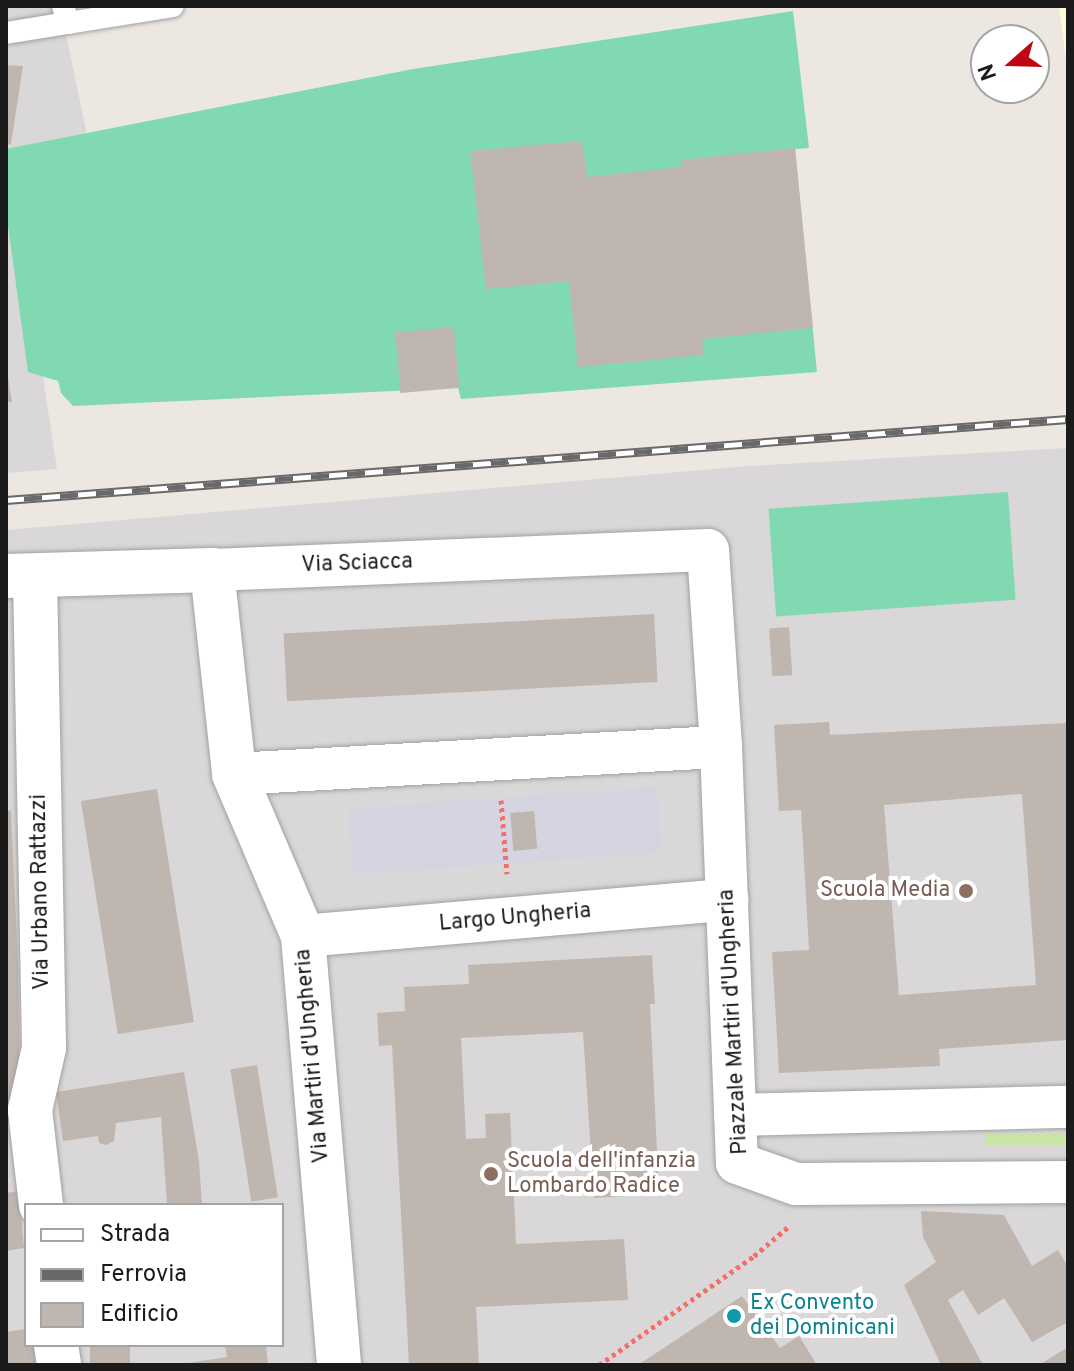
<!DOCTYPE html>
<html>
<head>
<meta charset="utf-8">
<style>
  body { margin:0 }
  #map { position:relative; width:1074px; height:1371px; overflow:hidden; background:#ece7e0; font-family:Overpass,sans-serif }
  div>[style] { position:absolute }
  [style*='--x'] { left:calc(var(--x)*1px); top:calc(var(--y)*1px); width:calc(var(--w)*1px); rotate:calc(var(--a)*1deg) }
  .residential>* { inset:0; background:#d9d7d8 }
  .education>* { inset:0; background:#fdfbd8 }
  .grass>* { inset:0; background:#c9e5a7; transform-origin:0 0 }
  .pitch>* { inset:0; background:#80d9b1; transform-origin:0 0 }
  .plaza>* { inset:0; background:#d5d5e1; transform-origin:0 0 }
  .building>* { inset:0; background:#c0b6b0; transform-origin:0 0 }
  .path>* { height:5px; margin-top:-2.5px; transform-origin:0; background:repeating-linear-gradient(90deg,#f46f69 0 4px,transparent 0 8px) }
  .roads { filter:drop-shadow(0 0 2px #a2a2a2) drop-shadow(0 0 2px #a2a2a2) }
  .service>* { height:22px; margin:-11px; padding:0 11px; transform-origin:11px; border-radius:11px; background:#fff }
  .minor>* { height:42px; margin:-21px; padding:0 21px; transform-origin:21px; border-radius:21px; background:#fff }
  .tertiary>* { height:44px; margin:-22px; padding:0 22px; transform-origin:22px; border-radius:22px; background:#fff }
  .rail>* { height:9px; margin-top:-4.5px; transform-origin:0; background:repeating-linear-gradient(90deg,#fff 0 18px,#696969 0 36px); box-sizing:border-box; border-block:2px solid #696969 }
  .dots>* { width:22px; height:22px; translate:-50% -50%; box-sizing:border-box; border:4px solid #fff; border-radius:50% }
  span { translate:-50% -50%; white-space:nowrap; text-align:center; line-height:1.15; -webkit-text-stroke:8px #fff; paint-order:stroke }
  .street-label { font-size:22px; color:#1b1b1b }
  .education-label { font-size:22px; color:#785e54 }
  .right { translate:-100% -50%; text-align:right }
  .left { translate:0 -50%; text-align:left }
  .culture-label { font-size:22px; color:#0d838f }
  .frame { position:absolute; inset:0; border:8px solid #1b1b1b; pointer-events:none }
  .legend { position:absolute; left:24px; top:1203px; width:260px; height:144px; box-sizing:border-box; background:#fff; border:2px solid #a4a4a4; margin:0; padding:10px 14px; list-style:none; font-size:24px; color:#1b1b1b }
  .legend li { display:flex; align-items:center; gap:16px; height:40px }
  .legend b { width:40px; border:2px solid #a4a4a4 }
  .north { position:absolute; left:970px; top:24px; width:80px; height:80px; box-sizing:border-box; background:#fff; border:2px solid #a4a4a4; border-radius:50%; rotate:250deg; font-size:22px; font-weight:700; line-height:32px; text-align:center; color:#1b1b1b }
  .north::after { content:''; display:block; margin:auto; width:28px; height:36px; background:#be0712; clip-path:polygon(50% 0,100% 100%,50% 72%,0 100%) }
</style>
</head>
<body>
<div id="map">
  <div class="residential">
    <i style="clip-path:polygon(6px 6px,60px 6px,107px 230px,22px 239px,57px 469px,6px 473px)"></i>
    <i style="clip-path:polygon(evenodd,1068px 448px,1068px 1365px,6px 1365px,6px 530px,749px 466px,1068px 448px,26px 1205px,282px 1205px,282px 1345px,26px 1345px,26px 1205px)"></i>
  </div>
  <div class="education">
    <i style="clip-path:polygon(1059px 6px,1068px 6px,1068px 77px)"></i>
  </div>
  <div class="grass">
    <i style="left:1068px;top:1134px;width:12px;height:83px;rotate:90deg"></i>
  </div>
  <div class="pitch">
    <i style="clip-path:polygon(793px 11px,809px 148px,795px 149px,817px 372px,461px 399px,458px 388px,73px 406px,61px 393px,58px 381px,28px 372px,6px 211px,6px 149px,413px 69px)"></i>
    <i style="left:1008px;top:492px;width:108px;height:240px;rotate:86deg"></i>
  </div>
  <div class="plaza">
    <i style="left:657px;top:787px;width:66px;height:310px;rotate:86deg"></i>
  </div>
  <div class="building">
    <i style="clip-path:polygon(6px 65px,23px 66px,11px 144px,6px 145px)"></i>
    <i style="clip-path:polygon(582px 141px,587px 177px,682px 167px,681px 160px,795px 148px,813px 328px,702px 339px,704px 355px,578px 367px,569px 281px,486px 289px,470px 151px)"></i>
    <i style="left:454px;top:327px;width:61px;height:59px;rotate:85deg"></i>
    <i style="clip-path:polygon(6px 366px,12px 402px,6px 402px)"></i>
    <i style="left:654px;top:614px;width:68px;height:371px;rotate:87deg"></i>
    <i style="left:789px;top:627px;width:48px;height:20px;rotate:86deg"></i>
    <i style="clip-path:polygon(evenodd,829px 722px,830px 735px,1068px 723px,1068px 1040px,939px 1049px,940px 1066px,779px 1073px,772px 952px,809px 950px,801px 810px,779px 811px,774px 725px,829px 722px,1022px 794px,1036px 985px,899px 995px,884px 805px,1022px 794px)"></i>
    <i style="left:157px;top:789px;width:236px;height:77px;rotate:81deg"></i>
    <i style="clip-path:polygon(6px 810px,11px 811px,18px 963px,20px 1078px,13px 1122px,6px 1121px)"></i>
    <i style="left:534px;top:811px;width:38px;height:24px;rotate:85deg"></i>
    <i style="clip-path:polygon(652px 955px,655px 1004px,650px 1004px,659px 1194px,594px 1198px,583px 1032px,461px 1038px,466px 1139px,486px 1138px,485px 1114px,510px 1113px,516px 1244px,624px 1239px,628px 1300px,476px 1307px,479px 1365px,409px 1365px,392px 1045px,379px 1046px,377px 1013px,405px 1011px,404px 987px,469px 984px,468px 965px)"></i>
    <i style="left:257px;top:1065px;width:134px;height:27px;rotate:81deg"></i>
    <i style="clip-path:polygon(184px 1072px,199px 1161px,202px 1205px,167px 1205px,161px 1117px,116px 1123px,114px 1141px,106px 1145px,99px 1143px,98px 1136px,63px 1141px,56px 1092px)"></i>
    <i style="clip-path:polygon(19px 1191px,24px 1248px,6px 1251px,6px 1193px)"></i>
    <i style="clip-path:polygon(921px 1211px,1004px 1215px,1032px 1266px,1058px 1250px,1068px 1267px,1068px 1322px,1032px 1342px,1004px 1298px,978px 1315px,963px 1290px,948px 1300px,983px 1365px,941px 1365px,904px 1285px,936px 1262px,923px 1237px)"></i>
    <i style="clip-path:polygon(742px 1296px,780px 1348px,799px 1336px,817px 1365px,638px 1365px)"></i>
    <i style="clip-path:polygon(26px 1329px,26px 1345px,34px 1345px,36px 1365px,6px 1365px,6px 1332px)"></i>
    <i style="left:90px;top:1345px;width:40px;height:20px"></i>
    <i style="clip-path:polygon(225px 1345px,266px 1345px,268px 1365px,176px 1365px,227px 1357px)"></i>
    <i style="clip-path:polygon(1068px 1347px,1068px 1365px,1039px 1365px)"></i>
  </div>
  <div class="path">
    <i style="--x:501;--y:800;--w:74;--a:85.4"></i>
    <i style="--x:599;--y:1365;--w:189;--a:-35.1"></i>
    <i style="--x:754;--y:1256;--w:45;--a:-40.5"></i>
  </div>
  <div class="roads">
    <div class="service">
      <i style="--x:68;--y:23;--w:106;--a:-9.2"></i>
      <i style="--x:6;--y:33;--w:63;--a:-9.2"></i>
      <i style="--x:68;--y:23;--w:18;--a:-106"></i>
    </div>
    <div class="minor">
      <i style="--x:212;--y:570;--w:496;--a:-2.3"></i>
      <i style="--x:708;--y:550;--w:197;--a:86.2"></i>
      <i style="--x:721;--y:747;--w:416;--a:87.8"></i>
      <i style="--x:737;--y:1163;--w:63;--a:19.6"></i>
      <i style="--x:796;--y:1184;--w:272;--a:-0.4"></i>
      <i style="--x:234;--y:774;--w:488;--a:-3.2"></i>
      <i style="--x:303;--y:936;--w:426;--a:-4.9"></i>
      <i style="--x:735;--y:1115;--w:333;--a:-1.4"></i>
    </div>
    <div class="tertiary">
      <i style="--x:6;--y:576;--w:206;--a:-1.7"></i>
      <i style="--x:212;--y:570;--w:205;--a:83.8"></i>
      <i style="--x:234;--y:774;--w:176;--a:66.9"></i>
      <i style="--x:303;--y:936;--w:431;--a:85.2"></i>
      <i style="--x:35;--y:577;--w:471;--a:88.9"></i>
      <i style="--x:44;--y:1048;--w:64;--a:102.7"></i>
      <i style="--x:30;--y:1110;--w:96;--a:83.4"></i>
      <i style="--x:56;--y:1345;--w:20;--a:81"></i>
    </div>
  </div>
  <div class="rail">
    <i style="--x:6;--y:500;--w:1065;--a:-4.36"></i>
  </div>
  <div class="dots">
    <i style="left:966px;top:891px;background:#8d6e63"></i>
    <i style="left:491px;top:1174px;background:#8d6e63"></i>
    <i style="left:734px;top:1316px;background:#0f9aa8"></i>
  </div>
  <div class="street-label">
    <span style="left:357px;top:564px;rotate:-2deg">Via Sciacca</span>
    <span style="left:41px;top:892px;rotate:-91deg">Via Urbano Rattazzi</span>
    <span style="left:515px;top:918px;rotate:-5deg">Largo Ungheria</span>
    <span style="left:734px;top:1022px;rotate:-93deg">Piazzale Martiri d'Ungheria</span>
    <span style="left:313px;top:1056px;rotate:-95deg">Via Martiri d'Ungheria</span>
  </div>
  <div class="education-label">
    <span class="right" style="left:950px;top:891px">Scuola Media</span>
    <span class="left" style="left:507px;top:1174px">Scuola dell'infanzia<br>Lombardo Radice</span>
  </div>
  <div class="culture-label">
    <span class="left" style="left:750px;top:1316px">Ex Convento<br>dei Dominicani</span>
  </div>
  <div class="frame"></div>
  <ul class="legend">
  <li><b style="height:10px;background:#fff"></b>Strada</li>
  <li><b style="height:10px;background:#696969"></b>Ferrovia</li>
  <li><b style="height:22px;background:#c0b6b0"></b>Edificio</li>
  </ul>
  <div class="north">N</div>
</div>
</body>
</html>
